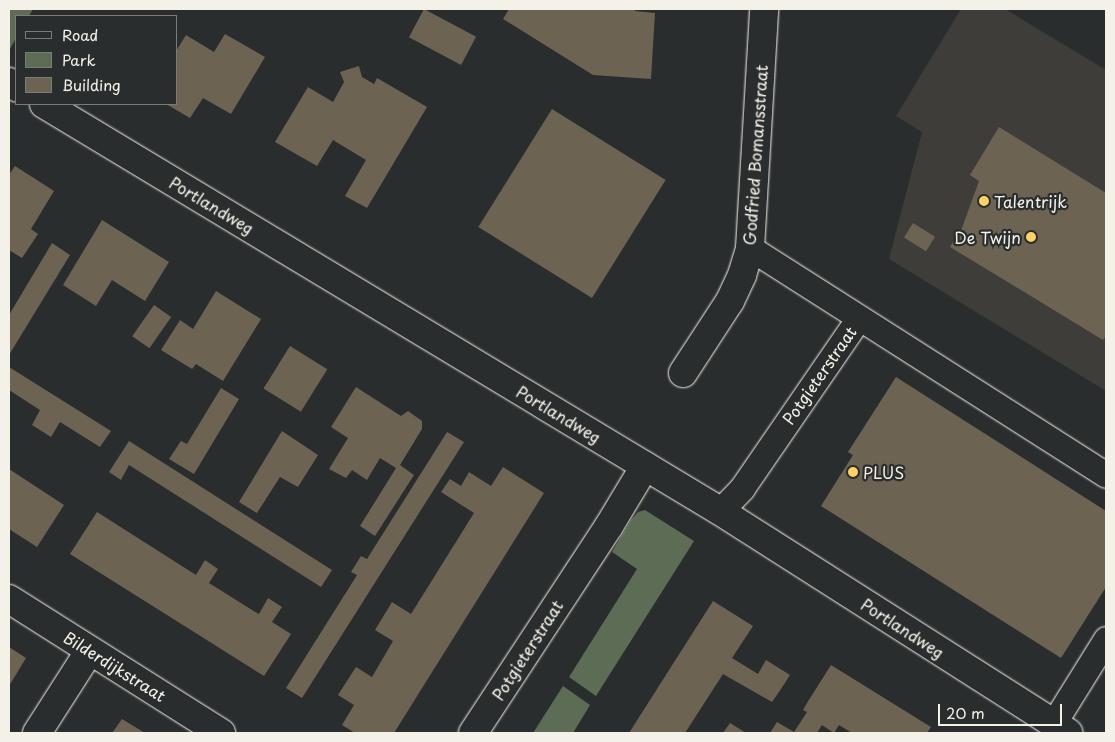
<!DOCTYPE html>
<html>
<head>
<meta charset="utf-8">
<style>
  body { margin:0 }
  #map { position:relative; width:1115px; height:742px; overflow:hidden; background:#2a2d2e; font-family:"Playpen Sans",sans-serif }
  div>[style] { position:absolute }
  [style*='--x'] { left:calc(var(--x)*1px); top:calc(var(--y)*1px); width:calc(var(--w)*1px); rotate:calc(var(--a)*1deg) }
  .built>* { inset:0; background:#3e3d39 }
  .green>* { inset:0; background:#5d6c55 }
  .building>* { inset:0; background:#6c6353; transform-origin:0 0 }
  .roads { filter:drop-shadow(0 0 1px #f4f1e8) drop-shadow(0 0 1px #f4f1e8) }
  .lane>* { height:25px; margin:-12.5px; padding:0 12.5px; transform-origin:12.5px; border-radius:12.5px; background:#2a2d2e }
  .street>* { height:28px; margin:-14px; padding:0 14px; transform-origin:14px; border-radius:14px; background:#2a2d2e }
  .dots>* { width:14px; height:14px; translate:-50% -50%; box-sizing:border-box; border:2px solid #2a2d2e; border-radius:50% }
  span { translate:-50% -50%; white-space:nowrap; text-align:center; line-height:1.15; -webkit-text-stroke:4.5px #2a2d2e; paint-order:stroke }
  .street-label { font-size:16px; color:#f4f1e8 }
  .poi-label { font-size:16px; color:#f4f1e8 }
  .left { translate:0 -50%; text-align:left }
  .right { translate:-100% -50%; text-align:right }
  .frame { position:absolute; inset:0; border:10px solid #f4f1e8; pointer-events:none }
  .legend { position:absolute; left:15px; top:15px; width:162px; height:90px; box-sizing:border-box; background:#2a2d2e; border:1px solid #7b7b78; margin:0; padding:6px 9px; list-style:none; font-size:15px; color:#f4f1e8 }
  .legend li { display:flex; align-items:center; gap:10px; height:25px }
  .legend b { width:25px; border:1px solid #7b7b78 }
  .scale { position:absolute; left:938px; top:704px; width:124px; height:22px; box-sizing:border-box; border:2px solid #f4f1e8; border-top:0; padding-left:6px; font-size:15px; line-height:18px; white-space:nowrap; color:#f4f1e8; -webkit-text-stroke:4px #2a2d2e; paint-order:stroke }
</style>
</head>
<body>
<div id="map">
  <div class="built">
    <i style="clip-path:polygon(961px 9px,1005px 9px,1106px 70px,1106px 391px,889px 259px,922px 132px,896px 116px)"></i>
  </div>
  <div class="green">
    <i style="clip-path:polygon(9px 9px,33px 9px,29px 16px,16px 16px,16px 38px,10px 49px)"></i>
    <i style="clip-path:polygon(645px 510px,694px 541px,596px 696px,569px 677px,637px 569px,612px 552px,631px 520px,638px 512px)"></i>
    <i style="clip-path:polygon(563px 686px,590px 705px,573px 733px,533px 733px)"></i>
  </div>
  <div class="building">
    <i style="left:424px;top:9px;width:59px;height:32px;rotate:28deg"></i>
    <i style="clip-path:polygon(509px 9px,635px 9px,635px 11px,655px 13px,651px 79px,593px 75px,503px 19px)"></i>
    <i style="clip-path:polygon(225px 34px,265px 57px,231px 114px,203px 98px,190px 118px,166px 104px,176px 104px,176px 51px,186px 35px,214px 52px)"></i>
    <i style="clip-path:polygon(359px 66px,362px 77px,374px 84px,377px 78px,427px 107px,367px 208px,345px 196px,366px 160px,333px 140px,317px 166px,275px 142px,308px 87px,333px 102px,344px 82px,340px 72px)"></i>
    <i style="left:552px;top:109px;width:134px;height:139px;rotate:32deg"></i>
    <i style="clip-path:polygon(999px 127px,1106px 193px,1106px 336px,1103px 340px,950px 247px,962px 228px,979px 181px,970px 175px)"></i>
    <i style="clip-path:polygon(15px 166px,54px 191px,31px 229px,38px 234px,22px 258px,9px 250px,9px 175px)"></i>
    <i style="clip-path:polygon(102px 220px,169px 262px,145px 301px,112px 280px,96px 306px,63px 285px)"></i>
    <i style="left:913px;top:223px;width:26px;height:17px;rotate:32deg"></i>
    <i style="clip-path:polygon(52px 243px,70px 255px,9px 355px,9px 315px)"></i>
    <i style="clip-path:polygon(216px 291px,261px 319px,223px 381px,196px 364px,192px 369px,161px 350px,180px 320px,193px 329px)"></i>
    <i style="left:154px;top:305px;width:21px;height:38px;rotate:35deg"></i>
    <i style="left:290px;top:346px;width:44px;height:50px;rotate:32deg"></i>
    <i style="clip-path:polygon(9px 367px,111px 431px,100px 447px,60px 422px,51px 437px,32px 425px,40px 410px,9px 390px)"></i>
    <i style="clip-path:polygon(896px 377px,1106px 511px,1106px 587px,1061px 658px,821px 506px,853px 455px,848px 452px)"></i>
    <i style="clip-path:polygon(356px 387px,401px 416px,408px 411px,422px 421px,422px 429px,400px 465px,414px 475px,375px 536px,360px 526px,396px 468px,380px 458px,367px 480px,352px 470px,346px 478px,329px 469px,348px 438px,331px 427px)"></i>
    <i style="clip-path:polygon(221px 388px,239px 399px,194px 474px,169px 459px,181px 441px,187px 444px)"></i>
    <i style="clip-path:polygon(282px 431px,318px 455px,298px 487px,280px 477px,257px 513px,239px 502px)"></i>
    <i style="clip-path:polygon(447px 432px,464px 442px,302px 698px,286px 688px,357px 575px,351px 572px,361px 556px,367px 559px)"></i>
    <i style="clip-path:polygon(129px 441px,332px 570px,321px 587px,129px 465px,121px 480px,109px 472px)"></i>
    <i style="clip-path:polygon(503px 467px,544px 493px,394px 733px,355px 733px,342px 725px,354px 705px,338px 695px,356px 667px,372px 677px,393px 641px,375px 630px,392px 602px,411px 614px,474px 513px,441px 492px,450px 479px,461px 486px,469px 472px,491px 486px)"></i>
    <i style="clip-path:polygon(9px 469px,64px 505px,37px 547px,9px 529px)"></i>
    <i style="clip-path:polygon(97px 512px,196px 575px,205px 560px,218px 569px,209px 583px,257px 613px,259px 614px,268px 598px,282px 607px,272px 622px,291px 634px,264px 676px,70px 554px)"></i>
    <i style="clip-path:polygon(713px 601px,753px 626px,732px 658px,758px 674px,766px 660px,790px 675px,781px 689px,772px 702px,723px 674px,685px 733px,629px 733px)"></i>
    <i style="clip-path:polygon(9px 647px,26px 658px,9px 686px)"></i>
    <i style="clip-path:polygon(831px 665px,931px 727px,927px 733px,852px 733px,839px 725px,834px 733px,822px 725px,817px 733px,770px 733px,777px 722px,794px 732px,807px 712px,803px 710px,807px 703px)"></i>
    <i style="clip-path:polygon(122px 719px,145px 733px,112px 733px)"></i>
    <i style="clip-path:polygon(730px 723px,746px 733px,723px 733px)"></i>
  </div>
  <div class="roads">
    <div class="lane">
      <i style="--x:750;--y:248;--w:422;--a:32.5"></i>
      <i style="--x:720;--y:511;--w:32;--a:-46"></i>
      <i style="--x:742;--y:488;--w:206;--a:-55.5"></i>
      <i style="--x:1053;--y:724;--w:100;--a:-58.1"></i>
    </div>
    <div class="street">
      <i style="--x:9;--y:82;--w:9;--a:36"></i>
      <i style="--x:44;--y:104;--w:789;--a:31.05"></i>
      <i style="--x:720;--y:511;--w:413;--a:32.5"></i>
      <i style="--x:683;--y:373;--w:86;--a:-56.9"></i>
      <i style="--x:730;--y:301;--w:29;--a:-65"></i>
      <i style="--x:742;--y:275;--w:28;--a:-73"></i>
      <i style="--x:750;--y:248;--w:239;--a:-86.6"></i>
      <i style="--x:9;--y:599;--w:251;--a:32.3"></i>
      <i style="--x:37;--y:733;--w:98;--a:-57.4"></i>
      <i style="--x:473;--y:733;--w:248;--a:-56.7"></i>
      <i style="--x:609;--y:526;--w:70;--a:-59"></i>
    </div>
  </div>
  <div class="dots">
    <i style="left:984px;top:201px;background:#ffd166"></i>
    <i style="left:1031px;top:237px;background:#ffd166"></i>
    <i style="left:853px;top:472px;background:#ffd166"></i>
  </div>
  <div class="street-label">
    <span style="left:755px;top:155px;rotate:-86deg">Godfried Bomansstraat</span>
    <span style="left:212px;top:205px;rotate:31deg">Portlandweg</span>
    <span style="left:819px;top:375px;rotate:-55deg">Potgieterstraat</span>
    <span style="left:559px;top:414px;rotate:31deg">Portlandweg</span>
    <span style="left:903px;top:628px;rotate:33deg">Portlandweg</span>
    <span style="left:527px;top:650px;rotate:-57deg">Potgieterstraat</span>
    <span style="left:115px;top:666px;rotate:32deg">Bilderdijkstraat</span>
  </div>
  <div class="poi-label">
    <span class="left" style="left:994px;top:201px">Talentrijk</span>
    <span class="right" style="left:1021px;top:237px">De Twijn</span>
    <span class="left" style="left:863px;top:472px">PLUS</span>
  </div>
  <div class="frame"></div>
  <ul class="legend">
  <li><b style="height:6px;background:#2a2d2e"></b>Road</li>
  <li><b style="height:14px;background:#5d6c55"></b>Park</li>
  <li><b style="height:14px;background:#6c6353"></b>Building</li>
  </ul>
  <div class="scale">20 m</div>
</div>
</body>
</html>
